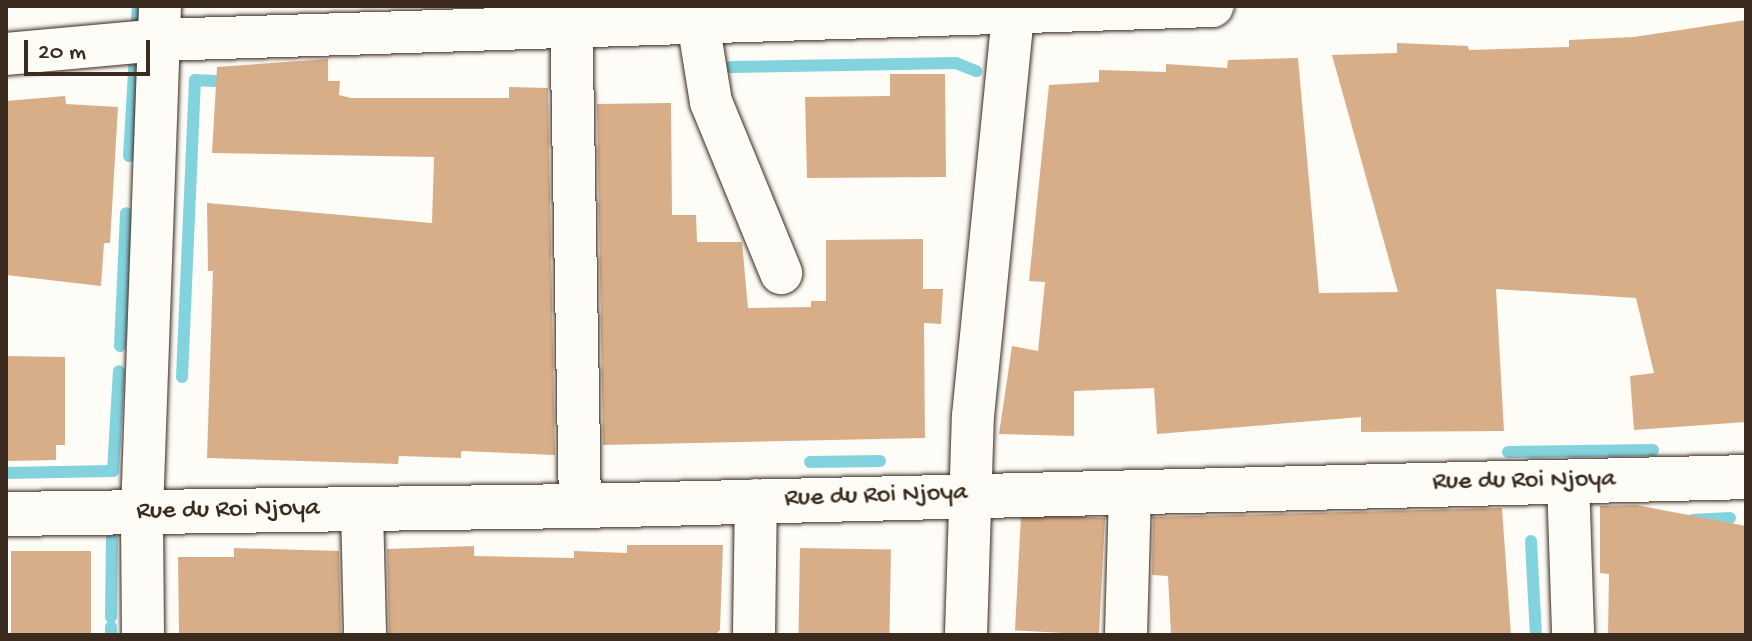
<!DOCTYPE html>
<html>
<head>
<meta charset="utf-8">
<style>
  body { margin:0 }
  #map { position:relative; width:1752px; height:641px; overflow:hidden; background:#fdfcf7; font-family:"Gochi Hand",sans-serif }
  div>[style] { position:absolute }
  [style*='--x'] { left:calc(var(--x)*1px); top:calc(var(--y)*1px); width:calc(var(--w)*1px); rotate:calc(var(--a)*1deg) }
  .stream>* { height:12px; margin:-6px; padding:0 6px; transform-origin:6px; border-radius:6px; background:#83d3df }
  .building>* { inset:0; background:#d8ae89; transform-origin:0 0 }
  .roads { filter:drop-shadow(0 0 2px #3b2a1e) drop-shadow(0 0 2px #3b2a1e) }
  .minor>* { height:42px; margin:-21px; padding:0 21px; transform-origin:21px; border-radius:21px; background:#fdfcf7 }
  .major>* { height:44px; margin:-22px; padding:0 22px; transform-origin:22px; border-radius:22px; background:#fdfcf7 }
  span { translate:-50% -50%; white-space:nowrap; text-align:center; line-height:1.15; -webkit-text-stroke:8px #fdfcf7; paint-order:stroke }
  .street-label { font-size:26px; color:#3b2a1e }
  .frame { position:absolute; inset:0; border:8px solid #3b2a1e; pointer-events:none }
  .scale { position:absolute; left:24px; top:40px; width:126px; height:36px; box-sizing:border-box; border:4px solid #3b2a1e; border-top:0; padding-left:10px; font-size:24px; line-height:28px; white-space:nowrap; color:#3b2a1e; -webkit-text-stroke:6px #fdfcf7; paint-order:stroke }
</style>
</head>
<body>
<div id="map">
  <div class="stream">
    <i style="--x:731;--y:67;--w:225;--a:-1"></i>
    <i style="--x:956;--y:63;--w:22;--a:22"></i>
    <i style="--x:129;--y:156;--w:150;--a:-86.6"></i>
    <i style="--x:120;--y:346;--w:133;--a:-87.4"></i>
    <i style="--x:182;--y:377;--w:297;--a:-87.5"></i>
    <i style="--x:195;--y:80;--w:20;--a:3"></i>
    <i style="--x:1508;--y:452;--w:145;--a:-0.8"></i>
    <i style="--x:810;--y:462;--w:70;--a:-0.8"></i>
    <i style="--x:6;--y:473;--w:107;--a:-1.1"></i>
    <i style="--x:113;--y:471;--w:100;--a:-86.6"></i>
    <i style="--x:1693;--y:520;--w:37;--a:-3"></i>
    <i style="--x:1531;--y:541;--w:94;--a:87"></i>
    <i style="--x:111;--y:617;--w:78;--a:-89.3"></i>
    <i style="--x:111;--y:635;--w:8;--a:-90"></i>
  </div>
  <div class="building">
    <i style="clip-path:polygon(1746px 20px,1746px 422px,1634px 430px,1630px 376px,1654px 373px,1636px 298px,1496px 289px,1504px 431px,1361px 432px,1361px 417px,1157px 434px,1154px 388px,1074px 391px,1074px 436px,999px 434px,1012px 346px,1038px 351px,1045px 282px,1029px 281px,1049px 85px,1099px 82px,1099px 70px,1166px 72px,1166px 64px,1227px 68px,1228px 60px,1298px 58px,1319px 293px,1398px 292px,1332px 55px,1397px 53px,1397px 43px,1468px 46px,1469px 50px,1569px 47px,1569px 40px,1634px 37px)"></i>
    <i style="clip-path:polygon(328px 59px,328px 81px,340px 81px,339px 95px,351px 98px,509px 98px,509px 87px,548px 88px,555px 455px,461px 451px,461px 458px,399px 456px,398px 464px,207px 458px,213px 271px,208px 271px,207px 203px,432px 223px,434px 157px,212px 153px,217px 67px)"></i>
    <i style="clip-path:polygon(890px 74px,945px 74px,946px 177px,807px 178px,805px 97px,890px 96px)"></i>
    <i style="clip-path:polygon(65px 96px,66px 104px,118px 107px,110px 243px,104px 243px,101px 286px,6px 275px,6px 101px)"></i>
    <i style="clip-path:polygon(671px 103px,672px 215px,696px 215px,697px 242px,742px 242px,748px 308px,811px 307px,811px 301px,826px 301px,826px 240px,923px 239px,923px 289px,943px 289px,941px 324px,924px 323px,925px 438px,603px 445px,597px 104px)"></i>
    <i style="clip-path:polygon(6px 356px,65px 357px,65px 445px,56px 445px,56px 460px,6px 461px)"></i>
    <i style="clip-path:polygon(1600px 506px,1636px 505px,1746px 526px,1746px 635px,1608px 635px,1609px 574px,1600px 573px)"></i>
    <i style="clip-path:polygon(1502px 508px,1511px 635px,1171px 635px,1168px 576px,1152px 575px,1153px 517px)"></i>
    <i style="left:1105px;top:518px;width:117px;height:84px;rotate:93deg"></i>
    <i style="clip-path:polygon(627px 545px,723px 545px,720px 630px,715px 635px,389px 635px,387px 549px,474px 546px,474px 556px,574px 558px,574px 551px,627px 553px)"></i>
    <i style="clip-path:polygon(234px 548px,339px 551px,341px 635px,179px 635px,178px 557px,234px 557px)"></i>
    <i style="left:800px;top:548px;width:91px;height:87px;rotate:1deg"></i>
    <i style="left:11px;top:551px;width:80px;height:84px"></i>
  </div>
  <div class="roads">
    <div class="minor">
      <i style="--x:571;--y:6;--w:500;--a:88.97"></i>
      <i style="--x:698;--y:22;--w:81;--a:80.8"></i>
      <i style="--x:711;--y:102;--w:185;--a:67.7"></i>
      <i style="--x:6;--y:54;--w:154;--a:-5.2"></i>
      <i style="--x:159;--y:40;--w:1054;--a:-1.85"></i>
      <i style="--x:1568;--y:481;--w:154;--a:88.1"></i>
      <i style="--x:362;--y:509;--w:126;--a:88.6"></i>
      <i style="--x:143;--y:635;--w:123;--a:-90.5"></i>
      <i style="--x:142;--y:512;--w:506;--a:-87.96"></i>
      <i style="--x:754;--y:635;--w:135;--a:-89.2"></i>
      <i style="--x:966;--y:635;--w:219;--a:-88.2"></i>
      <i style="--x:973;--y:416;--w:412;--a:-84.3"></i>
      <i style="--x:1126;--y:635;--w:144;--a:-88.4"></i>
    </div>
    <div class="major">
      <i style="--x:6;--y:514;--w:574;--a:-0.8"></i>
      <i style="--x:580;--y:506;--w:1166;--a:-1.42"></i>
    </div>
  </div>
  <div class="street-label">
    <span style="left:1524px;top:482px;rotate:-1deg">Rue du Roi Njoya</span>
    <span style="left:876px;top:497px;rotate:-2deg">Rue du Roi Njoya</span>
    <span style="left:228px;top:511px;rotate:-1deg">Rue du Roi Njoya</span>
  </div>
  <div class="frame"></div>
  <div class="scale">20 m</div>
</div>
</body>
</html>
